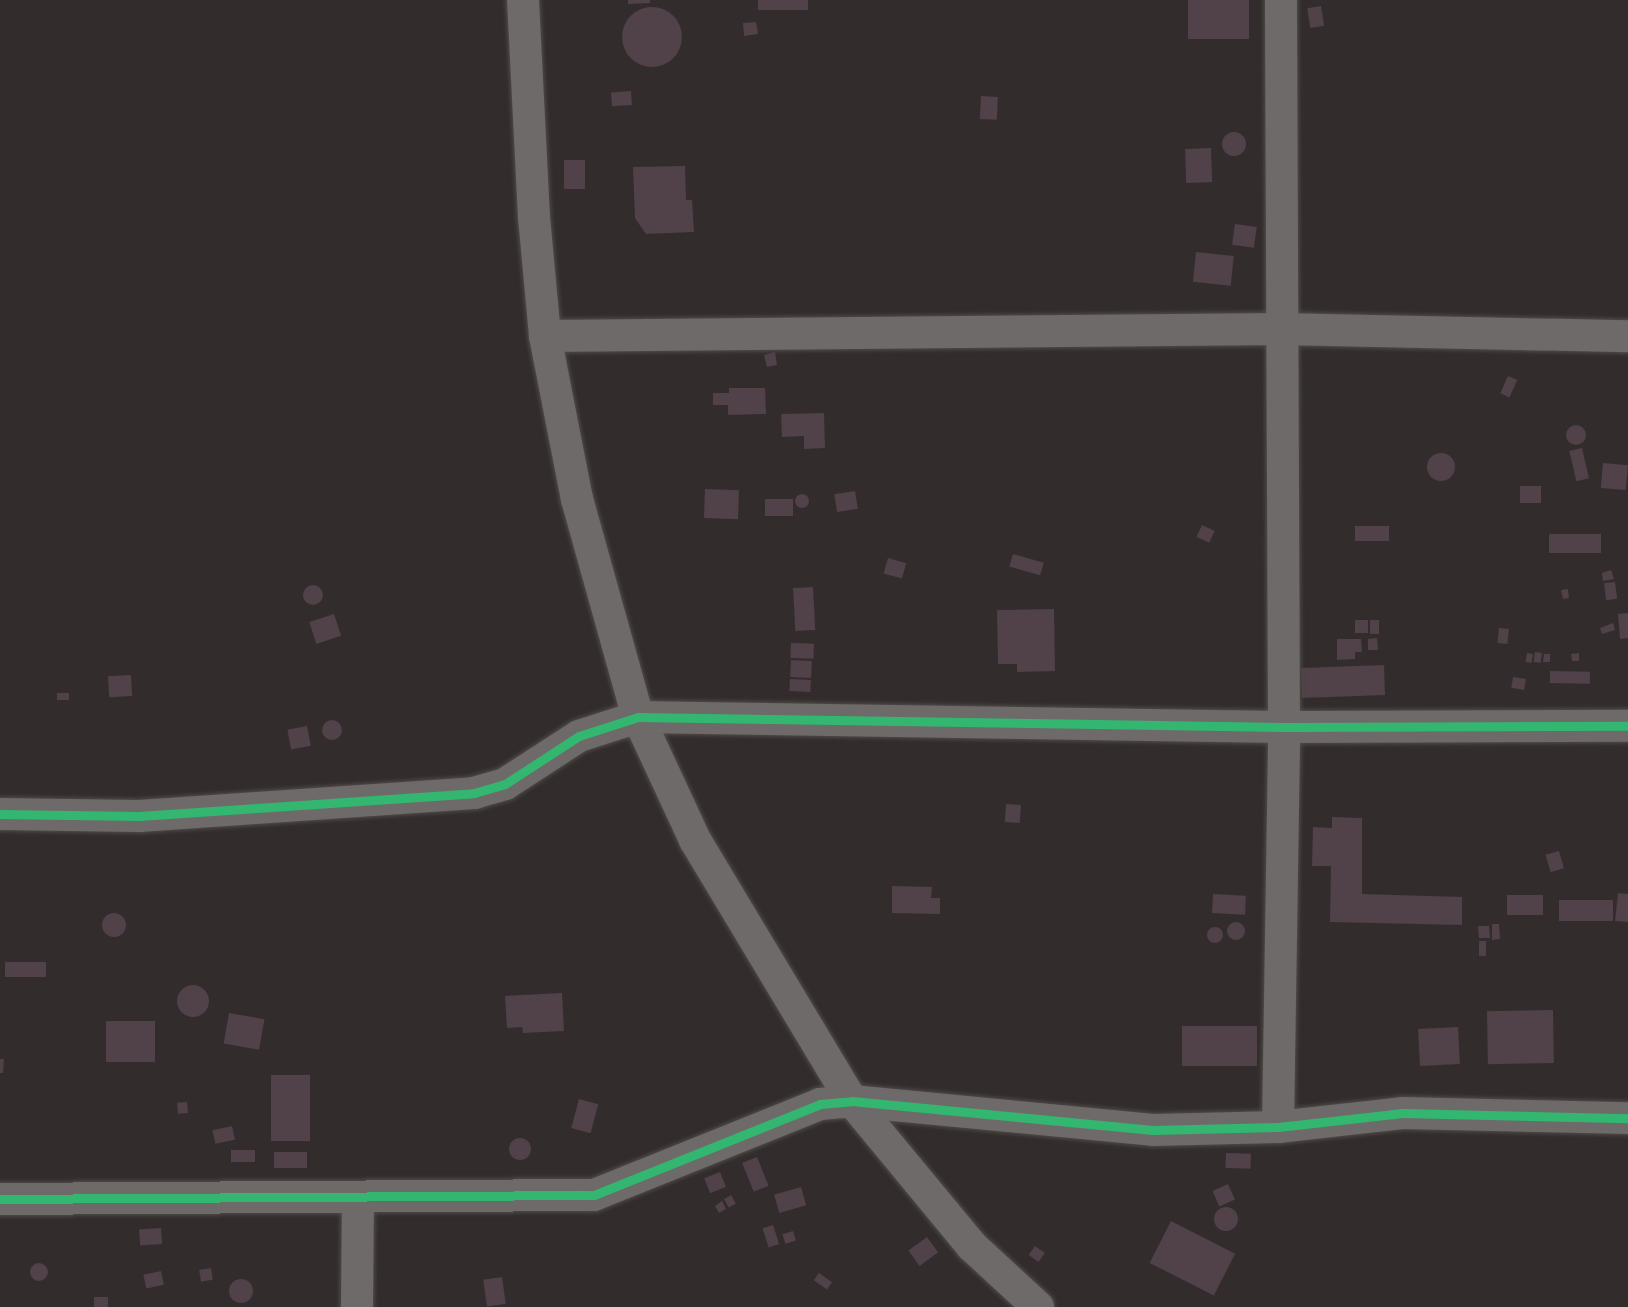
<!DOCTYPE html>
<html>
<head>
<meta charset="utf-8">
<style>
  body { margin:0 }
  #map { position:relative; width:1628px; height:1307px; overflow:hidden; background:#322d2c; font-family:"Source Serif 4",serif }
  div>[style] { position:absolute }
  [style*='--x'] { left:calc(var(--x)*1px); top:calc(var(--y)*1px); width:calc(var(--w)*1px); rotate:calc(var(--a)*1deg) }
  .building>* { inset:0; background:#514148; transform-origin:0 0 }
  .round { border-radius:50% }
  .roads { filter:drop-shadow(0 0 2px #4f4b49) drop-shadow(0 0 2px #4f4b49) }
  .minor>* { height:32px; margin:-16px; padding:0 16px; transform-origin:16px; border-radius:16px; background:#6e6a69 }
  .cycleway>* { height:9px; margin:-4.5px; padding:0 4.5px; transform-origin:4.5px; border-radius:4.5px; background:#33b770 }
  span { translate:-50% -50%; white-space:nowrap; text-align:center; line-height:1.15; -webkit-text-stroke:5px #191514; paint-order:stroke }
</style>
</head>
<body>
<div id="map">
  <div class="building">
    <i style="clip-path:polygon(628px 0,650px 0,650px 3px,628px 4px)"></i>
    <i style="left:758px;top:0;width:50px;height:10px"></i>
    <i style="left:1188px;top:0;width:61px;height:39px"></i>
    <i style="left:1321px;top:6px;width:20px;height:14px;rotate:81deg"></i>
    <i class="round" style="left:622px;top:7px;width:60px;height:60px"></i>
    <i style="clip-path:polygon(756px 22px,758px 34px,744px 36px,743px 23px)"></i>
    <i style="left:631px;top:91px;width:14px;height:20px;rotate:86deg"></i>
    <i style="left:981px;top:96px;width:17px;height:23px;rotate:3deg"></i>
    <i class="round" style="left:1222px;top:132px;width:24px;height:24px"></i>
    <i style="left:1211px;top:148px;width:34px;height:26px;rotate:88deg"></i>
    <i style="left:564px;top:160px;width:21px;height:29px"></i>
    <i style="clip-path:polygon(685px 166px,686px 200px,692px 200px,694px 232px,646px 234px,635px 218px,633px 167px)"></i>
    <i style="left:1235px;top:224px;width:22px;height:21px;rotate:8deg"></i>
    <i style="left:1196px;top:252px;width:38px;height:30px;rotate:6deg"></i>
    <i style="clip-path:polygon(775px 352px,777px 365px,767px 367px,764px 355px)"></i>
    <i style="left:1508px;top:376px;width:10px;height:19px;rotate:24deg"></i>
    <i style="clip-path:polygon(729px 388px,765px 388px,766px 414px,728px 415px,728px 405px,713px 405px,713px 393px,729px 393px)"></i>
    <i style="clip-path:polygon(824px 413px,825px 448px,804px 449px,804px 436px,782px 437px,781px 414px)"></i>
    <i class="round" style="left:1566px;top:425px;width:20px;height:20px"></i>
    <i style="left:1582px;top:448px;width:31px;height:13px;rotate:77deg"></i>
    <i class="round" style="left:1427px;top:453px;width:28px;height:28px"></i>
    <i style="left:1603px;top:463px;width:25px;height:25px;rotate:5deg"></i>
    <i style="left:1520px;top:486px;width:21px;height:17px"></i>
    <i style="left:705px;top:489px;width:34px;height:29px;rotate:2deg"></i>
    <i style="left:855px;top:491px;width:18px;height:21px;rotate:81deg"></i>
    <i class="round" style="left:795px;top:494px;width:14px;height:14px"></i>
    <i style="left:765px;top:499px;width:28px;height:17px"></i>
    <i style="left:1202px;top:525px;width:14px;height:13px;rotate:25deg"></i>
    <i style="left:1355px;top:526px;width:34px;height:15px"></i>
    <i style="left:1549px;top:534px;width:52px;height:19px"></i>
    <i style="left:1013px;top:554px;width:32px;height:13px;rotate:16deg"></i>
    <i style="left:888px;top:558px;width:19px;height:16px;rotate:16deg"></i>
    <i style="clip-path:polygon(1611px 570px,1614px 579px,1603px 581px,1602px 573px)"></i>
    <i style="left:1615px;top:582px;width:17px;height:11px;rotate:83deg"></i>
    <i class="round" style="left:303px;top:585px;width:20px;height:20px"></i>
    <i style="left:813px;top:587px;width:43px;height:20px;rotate:87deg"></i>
    <i style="clip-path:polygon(1568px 589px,1569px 598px,1563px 599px,1561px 590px)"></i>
    <i style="clip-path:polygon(1054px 609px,1055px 671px,1017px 672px,1017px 664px,998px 664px,997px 610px)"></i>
    <i style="clip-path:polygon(1628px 613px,1628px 638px,1620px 639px,1618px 614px)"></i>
    <i style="left:334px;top:614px;width:23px;height:26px;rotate:72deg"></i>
    <i style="left:1355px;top:620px;width:13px;height:13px"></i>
    <i style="left:1370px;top:620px;width:9px;height:14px"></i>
    <i style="clip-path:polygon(1613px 623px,1615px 630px,1602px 634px,1600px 628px)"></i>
    <i style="left:1499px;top:628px;width:10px;height:15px;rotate:6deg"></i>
    <i style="clip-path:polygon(1377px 638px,1378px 650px,1368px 650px,1368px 639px)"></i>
    <i style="clip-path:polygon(1337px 639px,1361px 639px,1362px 652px,1355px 652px,1355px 659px,1337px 660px)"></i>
    <i style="left:791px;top:643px;width:23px;height:15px;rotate:2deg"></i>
    <i style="left:1535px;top:652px;width:7px;height:10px;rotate:8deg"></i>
    <i style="left:1527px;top:653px;width:6px;height:9px;rotate:9deg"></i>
    <i style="clip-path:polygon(1579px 653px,1579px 661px,1572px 661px,1571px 654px)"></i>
    <i style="clip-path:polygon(1544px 654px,1550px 654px,1550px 662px,1543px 662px)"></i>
    <i style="left:791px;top:660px;width:21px;height:17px;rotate:3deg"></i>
    <i style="left:1384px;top:665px;width:30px;height:83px;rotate:88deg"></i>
    <i style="left:1550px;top:671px;width:40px;height:12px;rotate:1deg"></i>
    <i style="left:131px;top:675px;width:21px;height:23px;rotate:87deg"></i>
    <i style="left:1513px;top:677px;width:13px;height:11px;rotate:9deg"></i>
    <i style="left:790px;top:679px;width:21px;height:12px;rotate:3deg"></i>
    <i style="left:57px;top:693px;width:12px;height:7px"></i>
    <i class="round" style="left:322px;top:720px;width:20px;height:20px"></i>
    <i style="left:307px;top:726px;width:20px;height:20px;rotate:79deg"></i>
    <i style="left:1006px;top:804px;width:15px;height:18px;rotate:4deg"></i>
    <i style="clip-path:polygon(1332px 817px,1362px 818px,1362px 894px,1462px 897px,1462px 925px,1330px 922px,1331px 866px,1312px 866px,1313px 827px,1332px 828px)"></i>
    <i style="left:1559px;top:851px;width:18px;height:14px;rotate:74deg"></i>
    <i style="clip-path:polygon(892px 886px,932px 887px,931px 898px,940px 898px,940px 914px,892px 913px)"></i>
    <i style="clip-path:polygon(1618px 893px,1628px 894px,1628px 922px,1615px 921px)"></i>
    <i style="left:1213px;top:894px;width:33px;height:19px;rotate:3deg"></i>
    <i style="left:1543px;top:895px;width:20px;height:36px;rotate:90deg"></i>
    <i style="left:1559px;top:900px;width:54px;height:21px"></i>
    <i class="round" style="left:102px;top:913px;width:24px;height:24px"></i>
    <i class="round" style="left:1227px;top:922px;width:18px;height:18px"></i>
    <i style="clip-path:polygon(1492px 924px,1499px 924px,1500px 939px,1492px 940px)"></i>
    <i style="clip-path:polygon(1478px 926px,1489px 926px,1490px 938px,1479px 938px)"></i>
    <i class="round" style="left:1207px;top:927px;width:16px;height:16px"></i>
    <i style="left:1479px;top:941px;width:7px;height:15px"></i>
    <i style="left:46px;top:962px;width:15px;height:41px;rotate:90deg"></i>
    <i class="round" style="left:177px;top:985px;width:32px;height:32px"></i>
    <i style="clip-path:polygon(562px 993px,564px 1031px,523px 1033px,522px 1027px,507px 1028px,505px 996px)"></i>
    <i style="left:1553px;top:1010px;width:53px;height:66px;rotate:89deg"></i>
    <i style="left:229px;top:1013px;width:36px;height:31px;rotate:10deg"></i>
    <i style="left:106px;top:1021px;width:49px;height:41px"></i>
    <i style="left:1257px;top:1026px;width:40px;height:75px;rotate:90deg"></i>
    <i style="left:1458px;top:1027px;width:37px;height:40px;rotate:87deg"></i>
    <i style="clip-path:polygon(0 1059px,4px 1059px,3px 1073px,0 1073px)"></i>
    <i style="left:271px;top:1075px;width:39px;height:66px"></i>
    <i style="left:579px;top:1099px;width:20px;height:30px;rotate:15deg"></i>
    <i style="left:187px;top:1102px;width:11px;height:10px;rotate:85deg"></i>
    <i style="left:232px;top:1126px;width:14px;height:20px;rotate:78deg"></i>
    <i class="round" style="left:509px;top:1138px;width:22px;height:22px"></i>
    <i style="left:231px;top:1150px;width:24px;height:12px"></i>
    <i style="left:274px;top:1152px;width:33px;height:16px"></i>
    <i style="left:1226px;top:1153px;width:25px;height:15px;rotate:2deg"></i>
    <i style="left:757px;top:1157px;width:31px;height:16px;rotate:68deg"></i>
    <i style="left:720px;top:1172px;width:16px;height:17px;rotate:68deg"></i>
    <i style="left:1228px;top:1184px;width:17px;height:17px;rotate:66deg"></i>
    <i style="left:801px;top:1187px;width:19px;height:28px;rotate:74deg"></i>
    <i style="left:731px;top:1195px;width:10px;height:8px;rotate:61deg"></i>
    <i style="clip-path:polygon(722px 1201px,726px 1209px,719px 1213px,715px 1206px)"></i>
    <i class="round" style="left:1214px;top:1207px;width:24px;height:24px"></i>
    <i style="left:1171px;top:1221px;width:72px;height:47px;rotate:27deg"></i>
    <i style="left:773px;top:1225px;width:20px;height:11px;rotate:72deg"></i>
    <i style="left:161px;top:1228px;width:16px;height:22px;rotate:86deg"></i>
    <i style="left:793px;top:1231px;width:10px;height:11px;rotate:73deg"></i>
    <i style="left:927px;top:1237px;width:19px;height:23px;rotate:54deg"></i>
    <i style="left:1035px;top:1246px;width:12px;height:11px;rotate:35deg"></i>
    <i class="round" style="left:30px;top:1263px;width:18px;height:18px"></i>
    <i style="left:211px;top:1268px;width:12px;height:12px;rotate:81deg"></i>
    <i style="left:161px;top:1271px;width:14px;height:18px;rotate:78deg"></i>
    <i style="left:819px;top:1273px;width:16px;height:9px;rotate:35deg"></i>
    <i style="left:502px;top:1277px;width:27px;height:19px;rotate:82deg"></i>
    <i class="round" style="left:229px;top:1279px;width:24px;height:24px"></i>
    <i style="left:108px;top:1297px;width:10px;height:14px;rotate:90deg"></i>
  </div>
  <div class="roads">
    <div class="minor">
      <i style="--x:523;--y:0;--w:217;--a:87.1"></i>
      <i style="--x:534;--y:217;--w:120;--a:84.7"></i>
      <i style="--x:545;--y:336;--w:166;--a:78.9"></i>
      <i style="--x:577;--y:499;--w:226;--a:74.4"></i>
      <i style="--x:638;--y:717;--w:136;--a:65.1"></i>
      <i style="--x:695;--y:840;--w:305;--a:59"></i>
      <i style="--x:852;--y:1101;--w:188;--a:50.4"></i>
      <i style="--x:972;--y:1246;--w:90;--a:42.7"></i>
      <i style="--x:545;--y:336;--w:735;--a:-0.55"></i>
      <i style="--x:1280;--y:329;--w:348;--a:1.2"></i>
      <i style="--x:0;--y:814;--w:139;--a:0.8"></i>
      <i style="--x:139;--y:816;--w:336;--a:-3.9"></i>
      <i style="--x:474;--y:793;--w:32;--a:-16"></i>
      <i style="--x:505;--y:784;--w:88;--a:-33"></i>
      <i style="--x:579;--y:736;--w:62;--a:-17.9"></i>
      <i style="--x:638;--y:717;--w:646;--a:0.89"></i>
      <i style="--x:1284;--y:727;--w:344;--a:-0.2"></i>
      <i style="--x:1278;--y:1127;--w:400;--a:-89.1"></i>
      <i style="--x:1284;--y:727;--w:727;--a:-90.24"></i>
      <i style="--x:0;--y:1199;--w:594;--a:-0.39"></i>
      <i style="--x:594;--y:1195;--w:244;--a:-21.9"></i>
      <i style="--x:820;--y:1104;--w:32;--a:-5"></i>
      <i style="--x:852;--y:1101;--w:302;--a:5.5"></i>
      <i style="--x:1153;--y:1130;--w:125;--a:-1.4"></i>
      <i style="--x:1278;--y:1127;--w:125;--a:-6.4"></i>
      <i style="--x:1402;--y:1113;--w:226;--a:1.3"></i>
      <i style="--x:357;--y:1307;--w:109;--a:-89.5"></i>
    </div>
  </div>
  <div class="cycleway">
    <i style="--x:0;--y:814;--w:139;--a:0.8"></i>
    <i style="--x:139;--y:816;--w:336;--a:-3.9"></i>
    <i style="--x:474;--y:793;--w:32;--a:-16"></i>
    <i style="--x:505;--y:784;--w:88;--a:-33"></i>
    <i style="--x:579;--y:736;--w:62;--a:-17.9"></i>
    <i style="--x:638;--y:717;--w:646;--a:0.89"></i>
    <i style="--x:1284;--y:727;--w:344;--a:-0.2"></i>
    <i style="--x:0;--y:1199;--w:594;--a:-0.39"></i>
    <i style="--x:594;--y:1195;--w:244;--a:-21.9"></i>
    <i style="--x:820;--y:1104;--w:32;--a:-5"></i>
    <i style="--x:852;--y:1101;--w:302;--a:5.5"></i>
    <i style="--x:1153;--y:1130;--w:125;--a:-1.4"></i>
    <i style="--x:1278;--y:1127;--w:125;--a:-6.4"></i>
    <i style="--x:1402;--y:1113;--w:226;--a:1.3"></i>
  </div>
</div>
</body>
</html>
